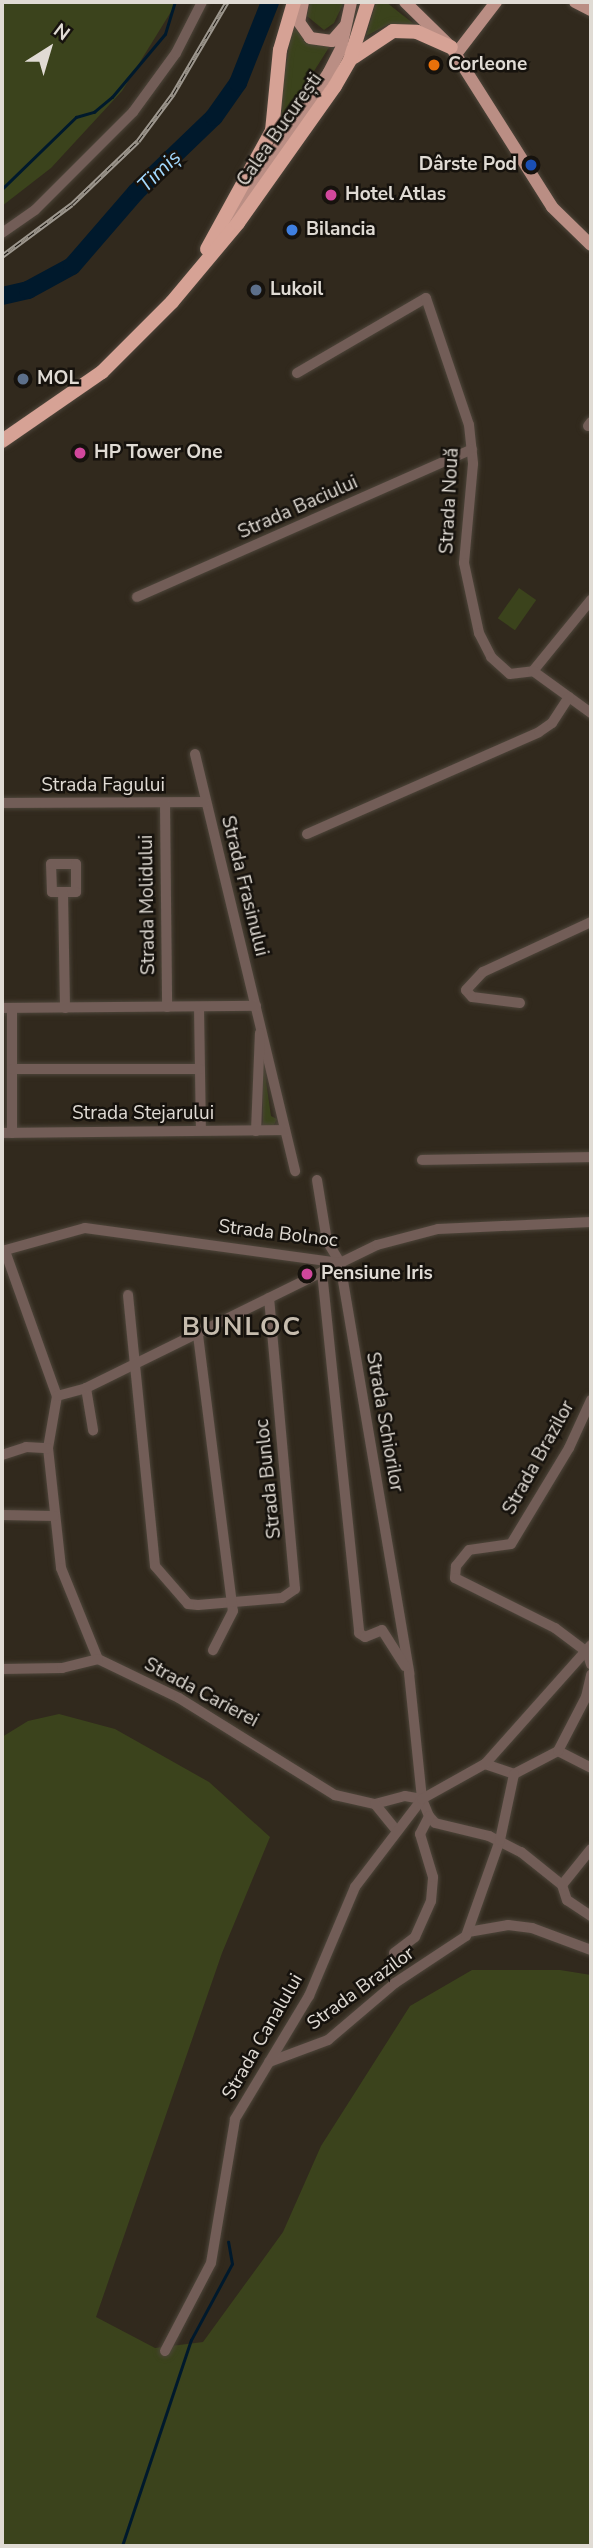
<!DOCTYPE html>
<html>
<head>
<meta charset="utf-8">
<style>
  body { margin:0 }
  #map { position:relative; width:593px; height:2548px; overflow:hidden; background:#31291d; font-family:"Nunito Sans",sans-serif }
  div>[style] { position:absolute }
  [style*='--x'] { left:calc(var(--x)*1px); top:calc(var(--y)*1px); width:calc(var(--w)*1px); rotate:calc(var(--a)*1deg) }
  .green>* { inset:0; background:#3b431c; transform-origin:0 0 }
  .stream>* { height:2.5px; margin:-1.25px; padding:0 1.25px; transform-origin:1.25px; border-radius:1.25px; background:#00192c }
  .river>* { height:18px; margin:-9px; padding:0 9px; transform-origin:9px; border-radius:9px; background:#00192c }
  .roads { filter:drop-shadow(0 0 2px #4d453a) drop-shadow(0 0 2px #4d453a) }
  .minor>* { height:10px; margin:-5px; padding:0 5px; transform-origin:5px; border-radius:5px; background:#725d57 }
  .major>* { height:12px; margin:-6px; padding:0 6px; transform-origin:6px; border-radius:6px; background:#ba8e84 }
  .highway>* { height:14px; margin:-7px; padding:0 7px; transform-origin:7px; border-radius:7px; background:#d6a295 }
  .rail>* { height:5px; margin-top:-2.5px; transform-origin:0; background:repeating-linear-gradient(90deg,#16120d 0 8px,#9d978e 0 16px); box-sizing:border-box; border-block:2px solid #9d978e }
  .dots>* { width:19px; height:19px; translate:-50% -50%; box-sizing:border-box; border:4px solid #16120d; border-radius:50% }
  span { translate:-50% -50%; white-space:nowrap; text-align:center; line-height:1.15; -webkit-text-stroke:5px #16120d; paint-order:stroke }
  .poi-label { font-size:19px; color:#e0dbd4; font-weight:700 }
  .left { translate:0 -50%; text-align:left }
  .right { translate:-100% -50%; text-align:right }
  .street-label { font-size:19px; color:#e0dbd4 }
  .water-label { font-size:21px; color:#a2d8fd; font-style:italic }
  .district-label { font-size:26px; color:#c6bcae; font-weight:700; letter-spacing:2px }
  .frame { position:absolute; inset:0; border:4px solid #e0dbd4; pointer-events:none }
  .north { position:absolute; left:14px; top:14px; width:70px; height:70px; -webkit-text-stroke:5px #16120d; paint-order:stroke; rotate:37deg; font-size:19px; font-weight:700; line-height:28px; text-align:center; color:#e0dbd4 }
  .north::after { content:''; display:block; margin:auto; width:24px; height:32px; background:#e0dbd4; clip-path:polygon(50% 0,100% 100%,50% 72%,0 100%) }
</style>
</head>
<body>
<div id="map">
  <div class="green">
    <i style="clip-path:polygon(2px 2px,177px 2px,122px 91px,51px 168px,2px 206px)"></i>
    <i style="clip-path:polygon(310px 2px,344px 2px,334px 23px,324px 30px,307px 16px)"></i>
    <i style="clip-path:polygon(376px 2px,386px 2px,414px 24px,389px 24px,366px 36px)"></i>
    <i style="clip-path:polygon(293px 23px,301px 35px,333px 41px,275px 133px)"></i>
    <i style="left:519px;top:588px;width:21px;height:37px;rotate:35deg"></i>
    <i style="clip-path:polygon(263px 1060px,271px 1116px,277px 1119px,274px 1125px,263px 1127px)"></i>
    <i style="clip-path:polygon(59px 1714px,115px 1729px,209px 1782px,270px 1837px,222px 1953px,96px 2317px,155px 2348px,203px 2342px,283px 2232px,321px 2146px,410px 2006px,472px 1970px,560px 1970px,591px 1975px,591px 2546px,2px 2546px,2px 1737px,28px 1721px)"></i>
  </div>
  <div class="stream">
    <i style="--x:2;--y:189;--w:103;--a:-44.2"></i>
    <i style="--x:76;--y:117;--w:19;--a:-16"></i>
    <i style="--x:94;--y:112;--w:23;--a:-40"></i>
    <i style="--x:112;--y:97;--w:82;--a:-49.9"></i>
    <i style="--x:165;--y:34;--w:34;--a:-73"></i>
    <i style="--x:122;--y:2546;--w:217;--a:-71.5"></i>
    <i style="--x:191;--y:2340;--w:86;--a:-61.7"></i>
    <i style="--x:232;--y:2264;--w:22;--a:-100"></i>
  </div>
  <div class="river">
    <i style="--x:2;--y:296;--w:27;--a:-13"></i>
    <i style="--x:28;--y:290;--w:50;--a:-28.6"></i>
    <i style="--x:72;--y:266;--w:98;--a:-49.1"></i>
    <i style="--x:136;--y:192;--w:108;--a:-43.9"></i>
    <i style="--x:214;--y:117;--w:42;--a:-54.8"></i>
    <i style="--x:238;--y:83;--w:87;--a:-68.4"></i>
  </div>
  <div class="roads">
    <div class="minor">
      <i style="--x:2;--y:233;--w:40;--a:-34.9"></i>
      <i style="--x:35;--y:210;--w:139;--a:-45"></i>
      <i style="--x:133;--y:112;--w:73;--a:-53.9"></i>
      <i style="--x:176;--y:53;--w:57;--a:-63"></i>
      <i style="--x:297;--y:373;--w:149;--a:-30.2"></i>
      <i style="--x:426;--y:298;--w:134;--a:71.3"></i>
      <i style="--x:469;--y:425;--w:39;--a:84"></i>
      <i style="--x:473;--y:464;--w:99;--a:95.2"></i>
      <i style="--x:464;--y:563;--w:72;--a:77.9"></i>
      <i style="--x:479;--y:633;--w:27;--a:63"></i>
      <i style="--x:491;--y:657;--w:25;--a:42"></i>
      <i style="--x:510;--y:674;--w:23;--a:-7"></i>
      <i style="--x:533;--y:671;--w:92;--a:-50.8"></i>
      <i style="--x:588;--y:426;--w:5;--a:-53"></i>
      <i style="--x:137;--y:597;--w:366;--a:-23.8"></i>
      <i style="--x:533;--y:671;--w:72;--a:35.9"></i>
      <i style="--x:195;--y:754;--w:429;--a:76.5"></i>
      <i style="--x:2;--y:803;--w:203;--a:-0.3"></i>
      <i style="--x:165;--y:803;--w:204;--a:89.4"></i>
      <i style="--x:307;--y:834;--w:253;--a:-23.7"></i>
      <i style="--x:539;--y:732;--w:16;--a:-35"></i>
      <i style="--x:552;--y:723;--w:31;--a:-57"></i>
      <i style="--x:63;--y:892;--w:11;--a:180"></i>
      <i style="--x:52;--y:892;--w:28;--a:-92"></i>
      <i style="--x:51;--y:864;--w:25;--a:0"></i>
      <i style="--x:76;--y:864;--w:28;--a:90"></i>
      <i style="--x:76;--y:892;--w:13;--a:180"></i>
      <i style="--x:63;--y:892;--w:116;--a:89"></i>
      <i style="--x:520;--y:1003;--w:48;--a:-172.9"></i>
      <i style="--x:472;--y:997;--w:9;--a:-131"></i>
      <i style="--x:466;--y:990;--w:25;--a:-47"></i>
      <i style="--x:483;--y:972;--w:119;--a:-24.8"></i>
      <i style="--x:199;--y:1007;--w:123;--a:89.1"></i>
      <i style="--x:2;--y:1008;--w:254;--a:-0.5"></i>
      <i style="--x:12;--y:1008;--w:125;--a:90"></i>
      <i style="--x:12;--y:1069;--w:188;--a:0"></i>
      <i style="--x:256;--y:1131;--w:98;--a:-87.7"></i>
      <i style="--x:2;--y:1133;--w:283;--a:-0.6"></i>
      <i style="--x:422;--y:1160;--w:169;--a:-1"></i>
      <i style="--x:317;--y:1180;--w:62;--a:80.7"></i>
      <i style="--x:327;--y:1241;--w:26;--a:59"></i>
      <i style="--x:340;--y:1263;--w:416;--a:80.4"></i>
      <i style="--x:409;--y:1673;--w:127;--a:84.1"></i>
      <i style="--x:422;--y:1799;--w:18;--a:68"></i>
      <i style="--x:429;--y:1816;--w:9;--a:49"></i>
      <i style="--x:435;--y:1823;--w:56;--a:13.5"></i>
      <i style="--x:489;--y:1836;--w:36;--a:27"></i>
      <i style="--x:521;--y:1852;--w:53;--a:38.8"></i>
      <i style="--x:562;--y:1885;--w:16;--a:72"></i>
      <i style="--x:567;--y:1900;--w:29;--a:34"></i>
      <i style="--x:2;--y:1251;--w:86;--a:-15.5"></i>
      <i style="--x:85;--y:1228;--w:257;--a:7.8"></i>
      <i style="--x:340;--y:1263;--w:41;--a:-25.9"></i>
      <i style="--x:377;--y:1245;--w:63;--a:-14.7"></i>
      <i style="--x:438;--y:1229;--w:153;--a:-2.6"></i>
      <i style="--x:5;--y:1251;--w:154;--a:70.3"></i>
      <i style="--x:322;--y:1272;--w:363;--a:84.1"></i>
      <i style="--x:359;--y:1633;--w:7;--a:34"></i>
      <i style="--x:365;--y:1637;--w:18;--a:-22"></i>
      <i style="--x:382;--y:1630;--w:43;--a:57.4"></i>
      <i style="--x:128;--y:1295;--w:272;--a:84.3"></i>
      <i style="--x:155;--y:1566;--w:50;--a:49"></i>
      <i style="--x:188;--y:1604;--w:10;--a:6"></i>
      <i style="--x:198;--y:1605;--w:84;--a:-4.8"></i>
      <i style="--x:282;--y:1598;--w:16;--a:-35"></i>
      <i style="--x:295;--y:1589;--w:292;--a:-95.1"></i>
      <i style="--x:198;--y:1335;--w:278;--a:82.8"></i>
      <i style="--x:233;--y:1611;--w:44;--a:117.1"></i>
      <i style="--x:86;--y:1388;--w:43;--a:80.5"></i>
      <i style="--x:57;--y:1396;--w:53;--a:99.8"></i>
      <i style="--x:48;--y:1448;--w:121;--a:83.8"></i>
      <i style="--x:61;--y:1568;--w:98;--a:67.9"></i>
      <i style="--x:98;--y:1659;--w:90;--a:25.7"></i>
      <i style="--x:179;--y:1698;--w:184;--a:31.9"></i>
      <i style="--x:335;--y:1795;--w:41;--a:12.7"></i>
      <i style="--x:375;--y:1804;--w:31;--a:-15"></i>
      <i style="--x:405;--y:1796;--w:17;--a:10"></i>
      <i style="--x:57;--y:1396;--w:30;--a:-15"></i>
      <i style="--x:86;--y:1388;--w:267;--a:-26.2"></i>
      <i style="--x:591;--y:1400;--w:53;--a:114.6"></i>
      <i style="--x:569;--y:1448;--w:112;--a:121.1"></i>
      <i style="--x:511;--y:1544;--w:42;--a:171.9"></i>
      <i style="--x:469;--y:1550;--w:21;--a:129"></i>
      <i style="--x:456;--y:1566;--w:12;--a:95"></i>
      <i style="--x:455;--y:1578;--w:112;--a:26.6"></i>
      <i style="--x:555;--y:1628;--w:40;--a:37"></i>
      <i style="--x:587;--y:1652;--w:13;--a:72"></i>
      <i style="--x:2;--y:1455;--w:25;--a:-18"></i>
      <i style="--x:26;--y:1447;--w:22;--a:3"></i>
      <i style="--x:2;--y:1515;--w:52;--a:1.1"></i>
      <i style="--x:2;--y:1669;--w:60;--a:-1"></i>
      <i style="--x:62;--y:1668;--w:37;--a:-14"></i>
      <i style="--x:558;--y:1751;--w:37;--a:27"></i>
      <i style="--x:485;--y:1764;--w:31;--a:19"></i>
      <i style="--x:514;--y:1774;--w:50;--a:-27.6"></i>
      <i style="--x:558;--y:1751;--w:61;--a:-62.6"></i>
      <i style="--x:586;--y:1697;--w:23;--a:-77"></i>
      <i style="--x:375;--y:1804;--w:33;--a:51"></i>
      <i style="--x:562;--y:1885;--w:46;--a:-51.1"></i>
      <i style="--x:468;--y:1932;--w:41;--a:-9.9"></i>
      <i style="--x:508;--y:1925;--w:24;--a:7"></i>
      <i style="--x:532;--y:1928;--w:63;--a:20.4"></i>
      <i style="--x:394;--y:1953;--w:26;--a:-37"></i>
      <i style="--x:415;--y:1937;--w:39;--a:-66"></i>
      <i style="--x:431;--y:1901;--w:24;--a:-85"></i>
      <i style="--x:433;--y:1877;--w:45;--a:-106.8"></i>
      <i style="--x:420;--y:1834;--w:20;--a:-63"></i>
      <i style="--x:269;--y:2062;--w:63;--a:-20.4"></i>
      <i style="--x:328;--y:2040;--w:88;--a:-40.4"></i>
      <i style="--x:395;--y:1983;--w:85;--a:-33.5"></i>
      <i style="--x:466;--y:1936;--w:102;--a:-70.5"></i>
      <i style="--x:500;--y:1840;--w:67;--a:-78"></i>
      <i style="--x:165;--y:2351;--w:99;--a:-62.4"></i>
      <i style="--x:211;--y:2263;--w:146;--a:-80.5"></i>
      <i style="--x:235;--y:2119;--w:144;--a:-59"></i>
      <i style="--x:309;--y:1996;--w:118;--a:-67.1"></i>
      <i style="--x:355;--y:1887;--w:111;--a:-52.7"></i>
      <i style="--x:422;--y:1799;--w:72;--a:-29.1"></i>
      <i style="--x:485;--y:1764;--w:159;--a:-48.3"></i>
    </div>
    <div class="major">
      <i style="--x:303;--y:2;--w:20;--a:101"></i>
      <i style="--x:299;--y:22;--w:19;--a:55"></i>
      <i style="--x:310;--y:38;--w:22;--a:8"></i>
      <i style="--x:332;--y:41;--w:20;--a:-49"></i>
      <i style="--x:405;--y:2;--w:64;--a:44.4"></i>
      <i style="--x:451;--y:47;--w:189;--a:57.7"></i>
      <i style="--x:552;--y:207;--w:54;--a:44.3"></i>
      <i style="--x:575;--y:2;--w:18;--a:27"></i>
      <i style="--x:456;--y:54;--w:66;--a:-52.4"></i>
      <i style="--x:228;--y:222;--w:181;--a:-56"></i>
      <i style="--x:329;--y:72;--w:27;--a:-63"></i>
      <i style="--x:341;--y:48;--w:47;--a:-77.7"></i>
    </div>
    <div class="highway">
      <i style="--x:354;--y:57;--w:47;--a:-33.7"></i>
      <i style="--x:393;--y:31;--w:24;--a:2"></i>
      <i style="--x:417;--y:32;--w:37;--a:24"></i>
      <i style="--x:207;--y:249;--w:135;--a:-61.2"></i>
      <i style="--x:272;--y:131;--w:81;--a:-84.4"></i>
      <i style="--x:280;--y:50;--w:50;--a:-73.7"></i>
      <i style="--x:2;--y:441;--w:121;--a:-34.6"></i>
      <i style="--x:102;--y:372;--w:99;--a:-45"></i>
      <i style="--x:172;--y:302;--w:103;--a:-50.1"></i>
      <i style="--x:238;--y:223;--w:168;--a:-54.7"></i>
      <i style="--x:335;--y:86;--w:30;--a:-60"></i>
      <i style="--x:350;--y:60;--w:61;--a:-72.8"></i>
    </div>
  </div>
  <div class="rail">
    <i style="--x:2;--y:256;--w:87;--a:-36.6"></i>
    <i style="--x:72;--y:204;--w:91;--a:-43.7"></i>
    <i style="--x:138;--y:141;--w:59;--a:-53.3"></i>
    <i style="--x:173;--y:94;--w:107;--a:-59.6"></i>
  </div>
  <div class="dots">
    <i style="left:434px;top:65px;background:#e8710a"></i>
    <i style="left:531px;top:165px;background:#1a4fb4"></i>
    <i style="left:331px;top:195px;background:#d1479c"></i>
    <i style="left:292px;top:230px;background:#3f7fe0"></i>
    <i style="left:256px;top:290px;background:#5c6f8a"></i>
    <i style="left:23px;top:379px;background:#5c6f8a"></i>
    <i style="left:80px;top:453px;background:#d1479c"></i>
    <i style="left:307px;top:1274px;background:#d1479c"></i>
  </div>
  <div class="poi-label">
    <span class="left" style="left:448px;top:65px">Corleone</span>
    <span class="right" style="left:517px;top:165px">Dârste Pod</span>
    <span class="left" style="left:345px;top:195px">Hotel Atlas</span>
    <span class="left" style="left:306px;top:230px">Bilancia</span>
    <span class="left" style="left:270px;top:290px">Lukoil</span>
    <span class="left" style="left:37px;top:379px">MOL</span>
    <span class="left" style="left:94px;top:453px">HP Tower One</span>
    <span class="left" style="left:321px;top:1274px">Pensiune Iris</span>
  </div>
  <div class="street-label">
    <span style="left:280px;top:130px;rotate:-55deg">Calea București</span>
    <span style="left:450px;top:501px;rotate:-87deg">Strada Nouă</span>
    <span style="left:298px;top:508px;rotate:-24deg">Strada Baciului</span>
    <span style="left:103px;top:786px">Strada Fagului</span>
    <span style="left:244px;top:886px;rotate:76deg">Strada Frasinului</span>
    <span style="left:148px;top:905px;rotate:-91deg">Strada Molidului</span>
    <span style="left:143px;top:1114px">Strada Stejarului</span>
    <span style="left:278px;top:1234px;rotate:7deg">Strada Bolnoc</span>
    <span style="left:384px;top:1422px;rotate:80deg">Strada Schiorilor</span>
    <span style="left:539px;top:1458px;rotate:-61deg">Strada Brazilor</span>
    <span style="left:269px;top:1479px;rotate:-96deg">Strada Bunloc</span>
    <span style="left:201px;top:1693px;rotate:28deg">Strada Carierei</span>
    <span style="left:361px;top:1989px;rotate:-36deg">Strada Brazilor</span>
    <span style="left:263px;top:2037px;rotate:-60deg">Strada Canalului</span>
  </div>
  <div class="water-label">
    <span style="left:159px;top:171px;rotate:-44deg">Timiș</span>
  </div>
  <div class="district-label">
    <span style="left:242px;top:1327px">BUNLOC</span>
  </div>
  <div class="frame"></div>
  <div class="north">N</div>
</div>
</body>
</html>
